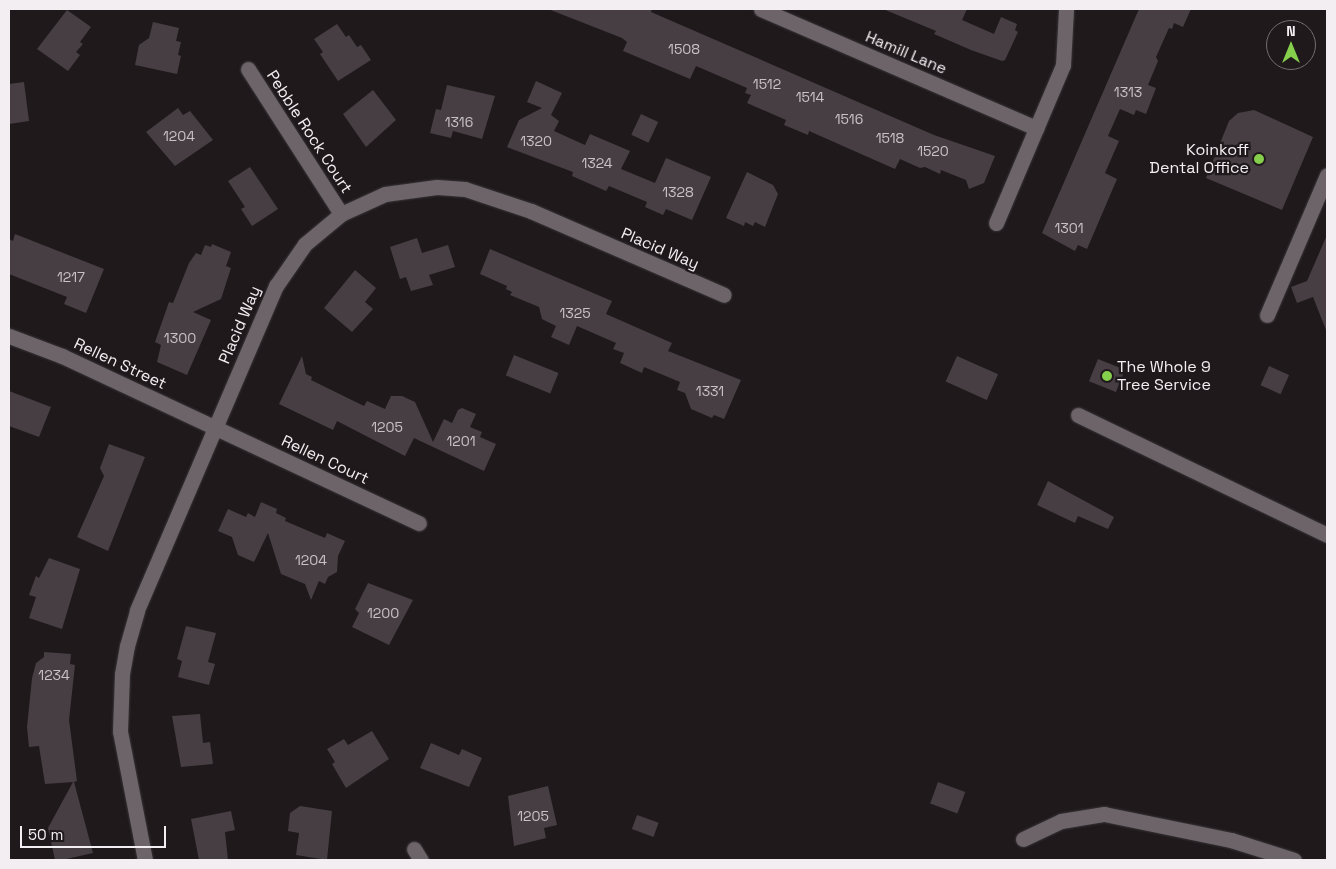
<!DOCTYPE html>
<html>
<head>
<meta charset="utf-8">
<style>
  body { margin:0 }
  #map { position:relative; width:1336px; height:869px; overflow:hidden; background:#1f191c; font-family:"Space Grotesk",sans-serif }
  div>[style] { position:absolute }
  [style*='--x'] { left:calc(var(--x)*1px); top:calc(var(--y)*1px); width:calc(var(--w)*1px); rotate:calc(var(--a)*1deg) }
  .building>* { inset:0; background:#463e42; transform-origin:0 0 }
  .roads { filter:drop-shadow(0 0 1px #383436) drop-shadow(0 0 1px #383436) }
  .minor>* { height:15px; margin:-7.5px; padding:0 7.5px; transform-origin:7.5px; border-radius:7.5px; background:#6d6469 }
  .dots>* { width:14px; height:14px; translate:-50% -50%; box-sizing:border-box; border:2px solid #1f191c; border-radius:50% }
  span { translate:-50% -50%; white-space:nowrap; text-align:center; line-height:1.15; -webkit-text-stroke:4.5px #1f191c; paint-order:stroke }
  .number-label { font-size:14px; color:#c8c2c5 }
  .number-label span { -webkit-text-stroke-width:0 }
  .street-label { font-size:16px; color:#f3eef1 }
  .poi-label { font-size:16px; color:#f3eef1 }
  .right { translate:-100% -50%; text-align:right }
  .left { translate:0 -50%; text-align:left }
  .frame { position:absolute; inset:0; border:10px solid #f3eef1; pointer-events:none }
  .north { position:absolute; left:1266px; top:20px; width:50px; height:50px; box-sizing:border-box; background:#1f191c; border:1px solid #746e71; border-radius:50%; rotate:0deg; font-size:14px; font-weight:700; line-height:20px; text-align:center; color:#f3eef1 }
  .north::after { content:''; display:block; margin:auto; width:18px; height:22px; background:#85cf4c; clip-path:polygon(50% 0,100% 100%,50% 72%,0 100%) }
  .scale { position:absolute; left:20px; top:826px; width:146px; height:22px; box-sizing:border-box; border:2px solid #f3eef1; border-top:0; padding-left:6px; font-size:15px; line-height:18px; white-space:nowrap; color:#f3eef1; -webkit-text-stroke:4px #1f191c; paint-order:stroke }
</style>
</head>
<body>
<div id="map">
  <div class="building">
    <i style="clip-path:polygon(548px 9px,652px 9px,651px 12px,934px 135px,995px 156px,984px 183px,969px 189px,966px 180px,941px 170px,940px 174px,925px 167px,920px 168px,900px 159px,895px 169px,809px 131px,808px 135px,784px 125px,786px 120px,747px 103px,751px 95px,745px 93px,747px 88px,696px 66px,690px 79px,623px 51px,627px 42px,622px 38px)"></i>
    <i style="clip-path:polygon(883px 9px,967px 9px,962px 20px,994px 34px,1001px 17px,1017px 24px,1015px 30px,1018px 32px,1005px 60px,1002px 61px,971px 50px,934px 34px,936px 31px)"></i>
    <i style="clip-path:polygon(1139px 9px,1191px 9px,1183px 27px,1174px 23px,1172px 29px,1169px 28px,1156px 57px,1158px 61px,1148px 85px,1156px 88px,1146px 114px,1136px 110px,1134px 115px,1120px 109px,1108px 136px,1119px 141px,1105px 173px,1117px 179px,1087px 249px,1078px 245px,1075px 251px,1042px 233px)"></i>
    <i style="clip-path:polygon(67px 10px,91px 27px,80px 42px,83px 44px,76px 52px,80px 55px,68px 71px,37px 49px)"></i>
    <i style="clip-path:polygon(153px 22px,179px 28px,176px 41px,181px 42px,178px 55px,181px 56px,177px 74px,135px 65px,139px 45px,149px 38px)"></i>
    <i style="clip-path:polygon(337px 24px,346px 37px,349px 35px,357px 47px,361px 45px,371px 60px,338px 81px,320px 54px,323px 52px,314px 39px)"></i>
    <i style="clip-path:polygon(536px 81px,562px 93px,551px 115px,559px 121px,554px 131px,585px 145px,590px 134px,630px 151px,621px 169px,655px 183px,666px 158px,711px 177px,692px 220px,666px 209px,663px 215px,645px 207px,647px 202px,609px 186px,606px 191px,572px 176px,573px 172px,507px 147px,519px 120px,542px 108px,527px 102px)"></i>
    <i style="clip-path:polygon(24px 82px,29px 121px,9px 124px,9px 84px)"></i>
    <i style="clip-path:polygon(447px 85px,495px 96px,482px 139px,453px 131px,451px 138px,430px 133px,436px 109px,441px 110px)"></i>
    <i style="clip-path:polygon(373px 90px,396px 120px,366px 147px,343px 114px)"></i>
    <i style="clip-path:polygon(178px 108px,183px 115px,190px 111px,213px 140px,175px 166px,146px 132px)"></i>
    <i style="clip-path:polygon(1254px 110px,1313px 137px,1282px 210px,1206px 178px,1229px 121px,1238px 113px)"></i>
    <i style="left:641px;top:114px;width:19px;height:23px;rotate:25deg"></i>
    <i style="clip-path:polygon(250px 167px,278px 209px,252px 226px,241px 209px,245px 207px,228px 181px)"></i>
    <i style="clip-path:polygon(747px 172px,773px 185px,778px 194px,765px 227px,755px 222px,753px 226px,745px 222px,744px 226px,726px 218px)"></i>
    <i style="clip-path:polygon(15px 234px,104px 269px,86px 313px,64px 304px,67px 297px,9px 274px,9px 239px,13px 241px)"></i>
    <i style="clip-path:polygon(1327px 235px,1327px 330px,1326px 330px,1313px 297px,1297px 303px,1291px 287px,1307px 281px)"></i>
    <i style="clip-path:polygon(417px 238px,422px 253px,448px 245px,455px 267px,429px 275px,433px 285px,411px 291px,406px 277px,400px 279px,390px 247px)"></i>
    <i style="clip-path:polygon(212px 244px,231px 252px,226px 266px,231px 268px,221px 299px,193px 312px,211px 320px,187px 375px,157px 362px,161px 345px,155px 342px,169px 302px,173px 303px,189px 263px,196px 253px,201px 255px,205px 245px,211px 247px)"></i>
    <i style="clip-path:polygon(490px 249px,612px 301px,606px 314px,672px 343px,668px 351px,741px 380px,724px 419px,714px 415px,712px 418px,691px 409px,685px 393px,677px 390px,680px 382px,644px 367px,642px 373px,620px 363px,624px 353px,613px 349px,616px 343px,577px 326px,569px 345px,551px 337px,556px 326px,542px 319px,539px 307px,510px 295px,512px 292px,506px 289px,507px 286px,480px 274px)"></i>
    <i style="clip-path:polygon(355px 270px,376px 288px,365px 302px,373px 309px,352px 332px,324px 308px)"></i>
    <i style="left:514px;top:355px;width:48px;height:22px;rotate:22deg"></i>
    <i style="clip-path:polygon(302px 356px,306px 374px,312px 377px,311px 380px,364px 406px,367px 401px,385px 409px,391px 396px,402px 396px,415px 402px,433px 442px,444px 419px,452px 423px,458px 410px,462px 408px,476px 414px,470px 427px,482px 432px,480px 437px,496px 444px,484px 471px,414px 438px,405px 456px,337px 421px,333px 430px,279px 404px)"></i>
    <i style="left:957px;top:356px;width:45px;height:28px;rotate:24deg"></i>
    <i style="left:1098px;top:359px;width:29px;height:24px;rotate:22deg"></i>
    <i style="left:1269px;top:366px;width:22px;height:21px;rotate:24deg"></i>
    <i style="clip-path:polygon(9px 391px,51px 407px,39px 437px,9px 426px)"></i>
    <i style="clip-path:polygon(109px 444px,145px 457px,108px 551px,77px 537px,104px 476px,100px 468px)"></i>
    <i style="clip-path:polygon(1048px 481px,1114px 517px,1108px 529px,1078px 516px,1075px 523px,1037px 505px)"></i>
    <i style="clip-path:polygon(261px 502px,277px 509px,276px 513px,286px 518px,285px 521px,325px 538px,327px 533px,345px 541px,338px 556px,337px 572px,328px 577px,325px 584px,319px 581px,311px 600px,305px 584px,281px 574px,268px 533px,254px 562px,238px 555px,232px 537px,218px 531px,228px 509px,246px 517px,248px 513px,255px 517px)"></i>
    <i style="clip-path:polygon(49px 558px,80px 569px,62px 629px,29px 618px,36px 597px,29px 595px,36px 576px,39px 578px)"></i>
    <i style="clip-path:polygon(368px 583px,413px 600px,389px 645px,352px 627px,359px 613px,355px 609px)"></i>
    <i style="clip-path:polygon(186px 626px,216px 633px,208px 662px,215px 664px,209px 685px,178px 677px,182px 661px,177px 659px)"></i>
    <i style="clip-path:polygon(44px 652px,71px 654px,70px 664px,75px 665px,69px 720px,77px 781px,74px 782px,93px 853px,62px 860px,55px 860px,48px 828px,73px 782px,45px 784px,39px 746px,29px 747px,27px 727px,32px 678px,36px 663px,44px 657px)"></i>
    <i style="clip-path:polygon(200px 714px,203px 743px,210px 742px,213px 764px,181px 767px,172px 716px)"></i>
    <i style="clip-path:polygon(372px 731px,389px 759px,346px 788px,332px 764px,335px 762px,327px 749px,344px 739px,348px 745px)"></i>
    <i style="clip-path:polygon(431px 743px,459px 755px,462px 749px,482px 758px,469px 787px,420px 768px)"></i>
    <i style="left:938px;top:782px;width:29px;height:23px;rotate:20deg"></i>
    <i style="clip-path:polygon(548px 786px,557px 825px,544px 828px,546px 838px,514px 846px,508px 796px)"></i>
    <i style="clip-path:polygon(300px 806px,332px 811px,327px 860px,296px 855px,299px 833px,288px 831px,290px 813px)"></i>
    <i style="clip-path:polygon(231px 811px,235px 830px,225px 832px,228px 860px,199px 860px,191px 819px)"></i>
    <i style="left:637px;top:815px;width:23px;height:15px;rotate:20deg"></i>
  </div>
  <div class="roads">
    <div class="minor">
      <i style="--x:761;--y:9;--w:300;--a:23.4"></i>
      <i style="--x:248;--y:69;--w:172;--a:57.3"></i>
      <i style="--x:996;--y:223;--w:172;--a:-67"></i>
      <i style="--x:1063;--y:65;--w:56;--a:-86.9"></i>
      <i style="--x:1267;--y:315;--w:152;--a:-66.8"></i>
      <i style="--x:9;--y:336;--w:57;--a:20.7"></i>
      <i style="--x:62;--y:356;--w:394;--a:25.1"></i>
      <i style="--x:1078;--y:415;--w:276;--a:25.7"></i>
      <i style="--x:1023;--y:839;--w:42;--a:-25.3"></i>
      <i style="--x:1061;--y:821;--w:44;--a:-9.2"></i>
      <i style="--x:1104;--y:814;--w:130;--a:11.6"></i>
      <i style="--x:1231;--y:840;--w:66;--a:17.6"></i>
      <i style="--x:414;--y:849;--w:13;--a:58"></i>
      <i style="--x:145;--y:860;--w:131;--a:-101"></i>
      <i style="--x:120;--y:731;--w:57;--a:-88"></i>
      <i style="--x:122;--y:674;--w:28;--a:-80"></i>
      <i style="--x:127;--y:646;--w:37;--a:-74"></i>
      <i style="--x:137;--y:610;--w:353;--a:-66.8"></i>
      <i style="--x:276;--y:286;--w:51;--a:-55.4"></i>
      <i style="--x:305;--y:244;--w:47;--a:-39.8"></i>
      <i style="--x:341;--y:214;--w:48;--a:-24.4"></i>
      <i style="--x:385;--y:194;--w:52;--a:-7.7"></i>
      <i style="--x:437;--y:187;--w:28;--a:4"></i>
      <i style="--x:465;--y:189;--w:70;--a:18.4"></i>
      <i style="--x:531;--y:211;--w:210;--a:23.5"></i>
    </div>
  </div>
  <div class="dots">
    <i style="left:1259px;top:159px;background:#85cf4c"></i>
    <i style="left:1107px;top:376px;background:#85cf4c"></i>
  </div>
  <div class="number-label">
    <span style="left:684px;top:49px">1508</span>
    <span style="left:767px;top:84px">1512</span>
    <span style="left:1128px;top:92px">1313</span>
    <span style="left:810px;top:97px">1514</span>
    <span style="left:849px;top:119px">1516</span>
    <span style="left:459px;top:122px">1316</span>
    <span style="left:179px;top:136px">1204</span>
    <span style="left:890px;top:138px">1518</span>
    <span style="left:536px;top:141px">1320</span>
    <span style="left:933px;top:151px">1520</span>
    <span style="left:597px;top:163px">1324</span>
    <span style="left:678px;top:192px">1328</span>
    <span style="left:1069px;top:228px">1301</span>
    <span style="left:71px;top:277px">1217</span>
    <span style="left:575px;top:313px">1325</span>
    <span style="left:180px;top:338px">1300</span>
    <span style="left:710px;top:391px">1331</span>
    <span style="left:387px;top:427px">1205</span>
    <span style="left:461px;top:441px">1201</span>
    <span style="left:311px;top:560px">1204</span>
    <span style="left:383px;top:613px">1200</span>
    <span style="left:54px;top:675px">1234</span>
    <span style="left:533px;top:816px">1205</span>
  </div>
  <div class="street-label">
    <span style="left:906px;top:53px;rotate:23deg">Hamill Lane</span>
    <span style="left:309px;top:132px;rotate:57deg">Pebble Rock Court</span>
    <span style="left:660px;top:249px;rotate:23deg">Placid Way</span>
    <span style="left:240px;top:325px;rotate:-67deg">Placid Way</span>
    <span style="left:120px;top:364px;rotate:25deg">Rellen Street</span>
    <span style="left:325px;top:460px;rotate:25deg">Rellen Court</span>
  </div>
  <div class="poi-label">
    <span class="right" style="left:1249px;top:159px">Koinkoff<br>Dental Office</span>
    <span class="left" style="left:1117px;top:376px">The Whole 9<br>Tree Service</span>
  </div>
  <div class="frame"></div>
  <div class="north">N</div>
  <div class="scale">50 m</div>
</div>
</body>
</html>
